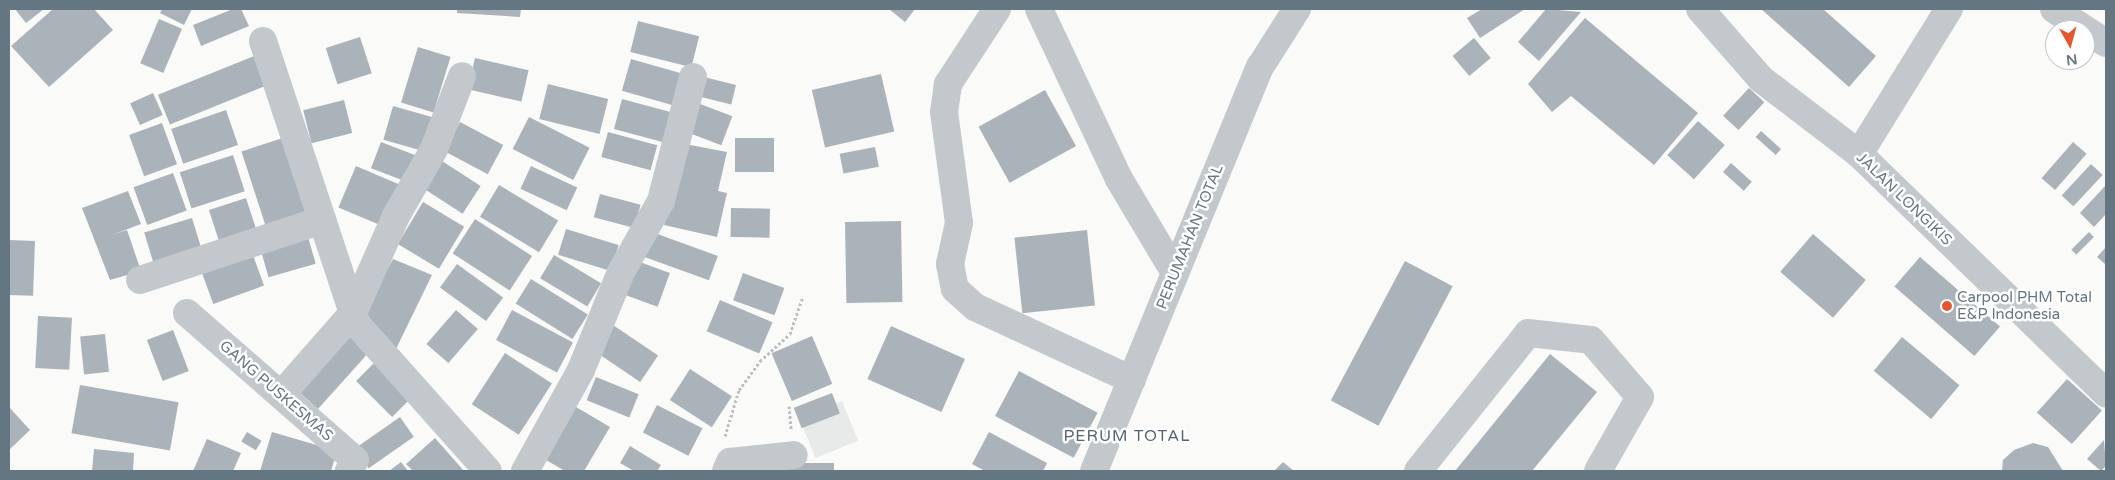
<!DOCTYPE html>
<html>
<head>
<meta charset="utf-8">
<style>
  body { margin:0 }
  #map { position:relative; width:2115px; height:480px; overflow:hidden; background:#fafaf8; font-family:"Varela Round",sans-serif }
  div>[style] { position:absolute }
  [style*='--x'] { left:calc(var(--x)*1px); top:calc(var(--y)*1px); width:calc(var(--w)*1px); rotate:calc(var(--a)*1deg) }
  .built>* { inset:0; background:#e8e9e9; transform-origin:0 0 }
  .building>* { inset:0; background:#aab3b9; transform-origin:0 0 }
  .path>* { height:3px; margin-top:-1.5px; transform-origin:0; background:repeating-linear-gradient(90deg,#bbbfc2 0 2.5px,transparent 0 5px) }
  .minor>* { height:28px; margin:-14px; padding:0 14px; transform-origin:14px; border-radius:14px; background:#c3c8cc }
  .dots>* { width:14px; height:14px; translate:-50% -50%; box-sizing:border-box; border:2px solid #fff; border-radius:50% }
  span { translate:-50% -50%; white-space:nowrap; text-align:center; line-height:1.15; -webkit-text-stroke:5px #fff; paint-order:stroke }
  .street-label { font-size:15px; color:#657683 }
  .poi-label { font-size:15px; color:#657683 }
  .left { translate:0 -50%; text-align:left }
  .neighbourhood-label { font-size:16px; color:#57646e; letter-spacing:1px }
  .frame { position:absolute; inset:0; border:10px solid #657683; pointer-events:none }
  .north { position:absolute; left:2045px; top:20px; width:50px; height:50px; box-sizing:border-box; background:#fff; border:1px solid #c1c8cd; border-radius:50%; rotate:173deg; font-size:14px; font-weight:700; line-height:20px; text-align:center; color:#657683 }
  .north::after { content:''; display:block; margin:auto; width:18px; height:22px; background:#e4572e; clip-path:polygon(50% 0,100% 100%,50% 72%,0 100%) }
</style>
</head>
<body>
<div id="map">
  <div class="built">
    <i style="left:842px;top:401px;width:43px;height:46px;rotate:68deg"></i>
  </div>
  <div class="building">
    <i style="clip-path:polygon(15px 9px,44px 9px,26px 23px)"></i>
    <i style="clip-path:polygon(53px 9px,94px 9px,113px 30px,49px 87px,11px 46px)"></i>
    <i style="clip-path:polygon(162px 9px,192px 9px,184px 25px,160px 13px)"></i>
    <i style="clip-path:polygon(233px 9px,241px 9px,249px 26px,201px 46px,193px 25px)"></i>
    <i style="clip-path:polygon(457px 9px,521px 9px,520px 17px,457px 13px)"></i>
    <i style="clip-path:polygon(889px 9px,915px 9px,905px 22px)"></i>
    <i style="clip-path:polygon(1482px 9px,1525px 9px,1480px 38px,1467px 18px)"></i>
    <i style="clip-path:polygon(1546px 9px,1581px 12px,1539px 61px,1518px 42px)"></i>
    <i style="clip-path:polygon(1761px 9px,1823px 9px,1876px 56px,1849px 87px)"></i>
    <i style="clip-path:polygon(1585px 18px,1698px 113px,1654px 165px,1571px 96px,1552px 112px,1528px 84px)"></i>
    <i style="left:159px;top:19px;width:25px;height:48px;rotate:23deg"></i>
    <i style="left:638px;top:21px;width:63px;height:32px;rotate:14deg"></i>
    <i style="left:360px;top:37px;width:38px;height:36px;rotate:72deg"></i>
    <i style="left:1474px;top:38px;width:26px;height:28px;rotate:50deg"></i>
    <i style="left:418px;top:47px;width:34px;height:58px;rotate:17deg"></i>
    <i style="left:259px;top:54px;width:32px;height:109px;rotate:68deg"></i>
    <i style="left:475px;top:58px;width:55px;height:32px;rotate:13deg"></i>
    <i style="left:631px;top:59px;width:52px;height:33px;rotate:16deg"></i>
    <i style="left:881px;top:74px;width:59px;height:71px;rotate:77deg"></i>
    <i style="left:704px;top:77px;width:33px;height:20px;rotate:14deg"></i>
    <i style="left:548px;top:84px;width:62px;height:36px;rotate:14deg"></i>
    <i style="left:1749px;top:88px;width:21px;height:38px;rotate:43deg"></i>
    <i style="left:1045px;top:90px;width:64px;height:76px;rotate:61deg"></i>
    <i style="left:153px;top:93px;width:24px;height:25px;rotate:66deg"></i>
    <i style="left:622px;top:99px;width:55px;height:31px;rotate:15deg"></i>
    <i style="left:344px;top:100px;width:34px;height:42px;rotate:76deg"></i>
    <i style="left:695px;top:102px;width:40px;height:31px;rotate:21deg"></i>
    <i style="left:393px;top:106px;width:43px;height:35px;rotate:16deg"></i>
    <i style="left:226px;top:110px;width:37px;height:58px;rotate:71deg"></i>
    <i style="left:529px;top:117px;width:68px;height:36px;rotate:27deg"></i>
    <i style="left:1698px;top:121px;width:36px;height:46px;rotate:42deg"></i>
    <i style="left:460px;top:122px;width:49px;height:33px;rotate:28deg"></i>
    <i style="left:162px;top:123px;width:44px;height:35px;rotate:70deg"></i>
    <i style="left:1761px;top:131px;width:27px;height:8px;rotate:42deg"></i>
    <i style="left:608px;top:132px;width:51px;height:26px;rotate:15deg"></i>
    <i style="left:289px;top:136px;width:82px;height:50px;rotate:72deg"></i>
    <i style="left:735px;top:138px;width:39px;height:34px"></i>
    <i style="left:381px;top:142px;width:39px;height:28px;rotate:21deg"></i>
    <i style="left:2073px;top:142px;width:18px;height:48px;rotate:41deg"></i>
    <i style="clip-path:polygon(685px 144px,727px 152px,718px 191px,727px 193px,717px 237px,664px 225px)"></i>
    <i style="left:875px;top:147px;width:20px;height:36px;rotate:79deg"></i>
    <i style="left:233px;top:155px;width:38px;height:56px;rotate:72deg"></i>
    <i style="left:442px;top:161px;width:46px;height:33px;rotate:33deg"></i>
    <i style="left:1731px;top:163px;width:28px;height:12px;rotate:42deg"></i>
    <i style="left:2091px;top:164px;width:16px;height:43px;rotate:43deg"></i>
    <i style="left:356px;top:166px;width:51px;height:45px;rotate:23deg"></i>
    <i style="left:531px;top:166px;width:51px;height:25px;rotate:25deg"></i>
    <i style="left:173px;top:173px;width:40px;height:42px;rotate:70deg"></i>
    <i style="left:499px;top:185px;width:69px;height:37px;rotate:31deg"></i>
    <i style="clip-path:polygon(2106px 185px,2106px 214px,2094px 227px,2080px 213px)"></i>
    <i style="clip-path:polygon(128px 191px,141px 224px,112px 235px,127px 230px,141px 271px,110px 280px,82px 208px)"></i>
    <i style="left:600px;top:194px;width:42px;height:24px;rotate:15deg"></i>
    <i style="left:246px;top:198px;width:32px;height:39px;rotate:72deg"></i>
    <i style="left:423px;top:202px;width:48px;height:49px;rotate:31deg"></i>
    <i style="left:731px;top:208px;width:39px;height:29px;rotate:1deg"></i>
    <i style="left:192px;top:218px;width:39px;height:50px;rotate:73deg"></i>
    <i style="left:475px;top:219px;width:68px;height:41px;rotate:33deg"></i>
    <i style="left:901px;top:221px;width:81px;height:56px;rotate:89deg"></i>
    <i style="left:566px;top:229px;width:55px;height:27px;rotate:17deg"></i>
    <i style="left:306px;top:230px;width:35px;height:49px;rotate:74deg"></i>
    <i style="left:1087px;top:230px;width:76px;height:73px;rotate:84deg"></i>
    <i style="left:652px;top:232px;width:70px;height:26px;rotate:20deg"></i>
    <i style="left:2089px;top:232px;width:7px;height:25px;rotate:45deg"></i>
    <i style="left:1813px;top:234px;width:70px;height:50px;rotate:41deg"></i>
    <i style="left:9px;top:240px;width:26px;height:55px;rotate:2deg"></i>
    <i style="left:250px;top:247px;width:41px;height:54px;rotate:70deg"></i>
    <i style="clip-path:polygon(2106px 247px,2106px 262px,2105px 264px,2097px 257px)"></i>
    <i style="left:554px;top:255px;width:55px;height:27px;rotate:31deg"></i>
    <i style="left:1920px;top:257px;width:106px;height:39px;rotate:41deg"></i>
    <i style="clip-path:polygon(393px 259px,432px 275px,394px 353px,359px 321px)"></i>
    <i style="left:637px;top:261px;width:35px;height:36px;rotate:20deg"></i>
    <i style="left:1405px;top:261px;width:54px;height:158px;rotate:28deg"></i>
    <i style="left:457px;top:264px;width:57px;height:29px;rotate:36deg"></i>
    <i style="left:743px;top:273px;width:44px;height:29px;rotate:20deg"></i>
    <i style="left:531px;top:279px;width:67px;height:29px;rotate:32deg"></i>
    <i style="left:720px;top:300px;width:57px;height:34px;rotate:23deg"></i>
    <i style="left:456px;top:310px;width:29px;height:45px;rotate:41deg"></i>
    <i style="left:512px;top:310px;width:69px;height:34px;rotate:28deg"></i>
    <i style="left:38px;top:316px;width:34px;height:52px;rotate:3deg"></i>
    <i style="left:610px;top:323px;width:58px;height:32px;rotate:34deg"></i>
    <i style="left:891px;top:326px;width:81px;height:58px;rotate:24deg"></i>
    <i style="left:354px;top:327px;width:28px;height:85px;rotate:42deg"></i>
    <i style="left:173px;top:330px;width:44px;height:28px;rotate:69deg"></i>
    <i style="left:105px;top:334px;width:38px;height:25px;rotate:84deg"></i>
    <i style="left:812px;top:336px;width:52px;height:44px;rotate:67deg"></i>
    <i style="left:1902px;top:337px;width:75px;height:44px;rotate:40deg"></i>
    <i style="left:505px;top:353px;width:56px;height:61px;rotate:33deg"></i>
    <i style="clip-path:polygon(1550px 354px,1597px 392px,1532px 471px,1455px 471px)"></i>
    <i style="left:378px;top:359px;width:51px;height:31px;rotate:45deg"></i>
    <i style="left:690px;top:369px;width:50px;height:37px;rotate:33deg"></i>
    <i style="left:1019px;top:371px;width:89px;height:51px;rotate:28deg"></i>
    <i style="left:596px;top:377px;width:46px;height:25px;rotate:22deg"></i>
    <i style="left:2067px;top:379px;width:47px;height:45px;rotate:42deg"></i>
    <i style="left:80px;top:385px;width:100px;height:49px;rotate:10deg"></i>
    <i style="left:832px;top:393px;width:22px;height:41px;rotate:69deg"></i>
    <i style="left:657px;top:405px;width:51px;height:31px;rotate:27deg"></i>
    <i style="clip-path:polygon(9px 407px,30px 430px,9px 450px)"></i>
    <i style="clip-path:polygon(576px 407px,610px 427px,584px 471px,565px 471px,546px 460px)"></i>
    <i style="left:400px;top:417px;width:24px;height:55px;rotate:55deg"></i>
    <i style="left:247px;top:432px;width:17px;height:11px;rotate:31deg"></i>
    <i style="clip-path:polygon(272px 432px,337px 451px,331px 471px,260px 471px)"></i>
    <i style="clip-path:polygon(989px 432px,1047px 463px,1043px 471px,985px 471px,972px 464px)"></i>
    <i style="clip-path:polygon(435px 438px,464px 471px,413px 471px,406px 464px)"></i>
    <i style="clip-path:polygon(207px 439px,241px 453px,233px 471px,193px 471px)"></i>
    <i style="clip-path:polygon(2104px 440px,2106px 466px,2101px 471px,2087px 459px)"></i>
    <i style="clip-path:polygon(2033px 443px,2048px 447px,2063px 471px,2002px 471px,2003px 460px,2014px 450px)"></i>
    <i style="clip-path:polygon(630px 446px,661px 465px,657px 471px,634px 471px,620px 463px)"></i>
    <i style="clip-path:polygon(94px 449px,134px 453px,133px 471px,92px 471px)"></i>
    <i style="clip-path:polygon(401px 462px,408px 471px,389px 471px)"></i>
    <i style="clip-path:polygon(1283px 462px,1294px 471px,1274px 471px)"></i>
    <i style="left:759px;top:463px;width:75px;height:8px"></i>
  </div>
  <div class="path">
    <i style="--x:789;--y:406;--w:23;--a:85"></i>
    <i style="--x:725;--y:436;--w:48;--a:-73.1"></i>
    <i style="--x:739;--y:390;--w:36;--a:-54"></i>
    <i style="--x:760;--y:361;--w:40;--a:-42"></i>
    <i style="--x:790;--y:334;--w:40;--a:-71.1"></i>
  </div>
  <div class="minor">
    <i style="--x:997;--y:9;--w:90;--a:123.2"></i>
    <i style="--x:948;--y:84;--w:28;--a:98"></i>
    <i style="--x:944;--y:112;--w:112;--a:82.3"></i>
    <i style="--x:959;--y:223;--w:42;--a:102.4"></i>
    <i style="--x:950;--y:264;--w:25;--a:79"></i>
    <i style="--x:955;--y:289;--w:27;--a:42"></i>
    <i style="--x:975;--y:307;--w:173;--a:24.9"></i>
    <i style="--x:1039;--y:9;--w:188;--a:64.8"></i>
    <i style="--x:1119;--y:179;--w:109;--a:59.2"></i>
    <i style="--x:1700;--y:9;--w:93;--a:48.9"></i>
    <i style="--x:1761;--y:79;--w:123;--a:37.4"></i>
    <i style="--x:1859;--y:154;--w:344;--a:44.1"></i>
    <i style="--x:2054;--y:9;--w:62;--a:33.2"></i>
    <i style="--x:263;--y:41;--w:297;--a:71.7"></i>
    <i style="--x:356;--y:323;--w:198;--a:48.3"></i>
    <i style="--x:1859;--y:154;--w:171;--a:-58.2"></i>
    <i style="--x:140;--y:280;--w:192;--a:-18.2"></i>
    <i style="--x:187;--y:313;--w:223;--a:41.2"></i>
    <i style="--x:355;--y:460;--w:13;--a:119"></i>
    <i style="--x:281;--y:395;--w:109;--a:-48.7"></i>
    <i style="--x:353;--y:313;--w:106;--a:-66.1"></i>
    <i style="--x:396;--y:216;--w:77;--a:-60.4"></i>
    <i style="--x:434;--y:149;--w:78;--a:-69"></i>
    <i style="--x:525;--y:471;--w:115;--a:-61"></i>
    <i style="--x:581;--y:370;--w:106;--a:-67.8"></i>
    <i style="--x:621;--y:272;--w:81;--a:-60.6"></i>
    <i style="--x:661;--y:201;--w:128;--a:-75.5"></i>
    <i style="--x:726;--y:471;--w:10;--a:-66"></i>
    <i style="--x:730;--y:462;--w:64;--a:-6.2"></i>
    <i style="--x:1094;--y:471;--w:437;--a:-67.7"></i>
    <i style="--x:1260;--y:67;--w:69;--a:-57.5"></i>
    <i style="--x:1418;--y:471;--w:176;--a:-51.4"></i>
    <i style="--x:1528;--y:333;--w:63;--a:6.3"></i>
    <i style="--x:1591;--y:340;--w:75;--a:49.3"></i>
    <i style="--x:1640;--y:397;--w:85;--a:119.6"></i>
  </div>
  <div class="dots">
    <i style="left:1947px;top:306px;background:#e4572e"></i>
  </div>
  <div class="street-label">
    <span style="left:1904px;top:199px;rotate:44deg">JALAN LONGIKIS</span>
    <span style="left:1190px;top:237px;rotate:-68deg">PERUMAHAN TOTAL</span>
    <span style="left:276px;top:391px;rotate:41deg">GANG PUSKESMAS</span>
  </div>
  <div class="poi-label">
    <span class="left" style="left:1957px;top:306px">Carpool PHM Total<br>E&amp;P Indonesia</span>
  </div>
  <div class="neighbourhood-label">
    <span style="left:1127px;top:436px">PERUM TOTAL</span>
  </div>
  <div class="frame"></div>
  <div class="north">N</div>
</div>
</body>
</html>
